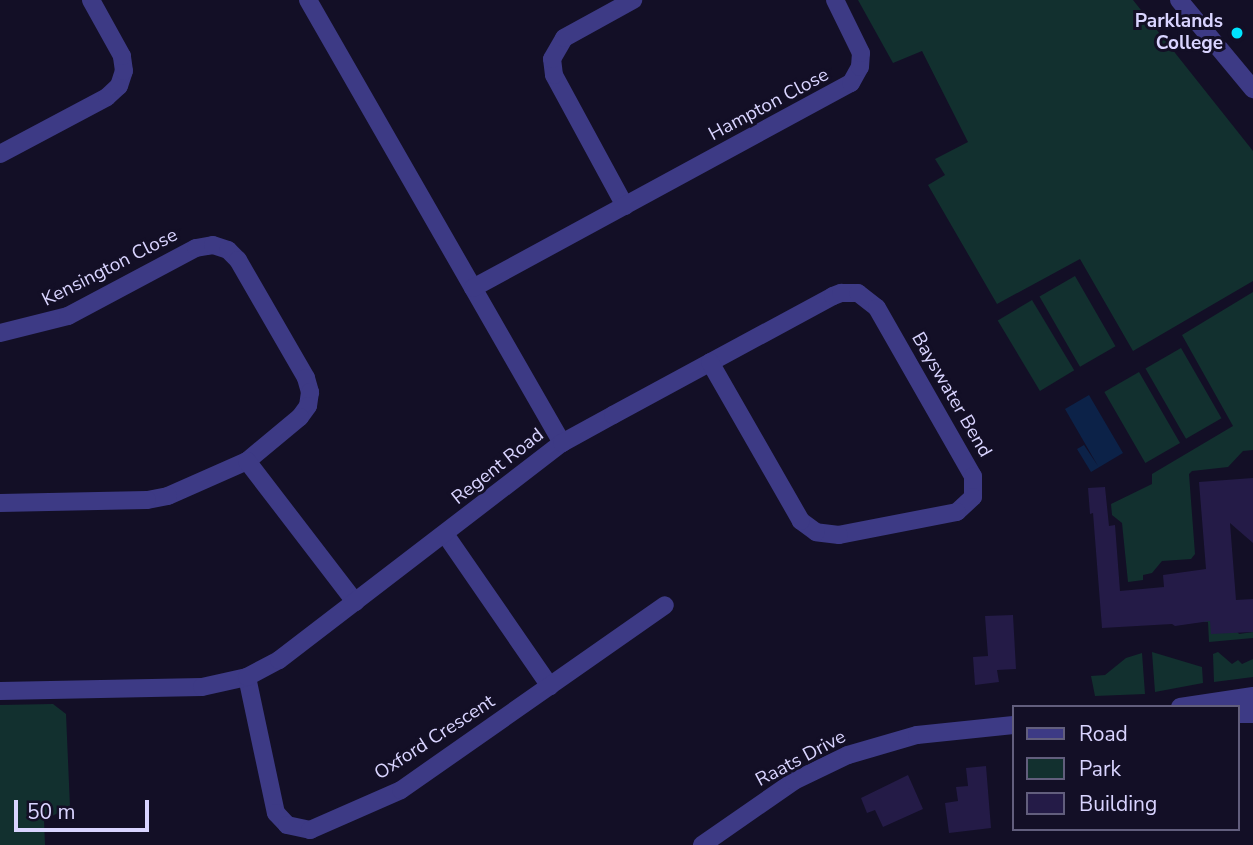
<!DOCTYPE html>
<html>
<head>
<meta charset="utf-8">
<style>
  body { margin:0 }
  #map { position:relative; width:1253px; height:845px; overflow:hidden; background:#130f26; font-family:"Nunito Sans",sans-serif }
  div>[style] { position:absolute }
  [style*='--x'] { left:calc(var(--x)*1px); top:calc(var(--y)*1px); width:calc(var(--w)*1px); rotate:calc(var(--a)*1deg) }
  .green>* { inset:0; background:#12302f; transform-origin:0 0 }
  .water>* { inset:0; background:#0c2248 }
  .building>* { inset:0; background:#241b47 }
  .minor>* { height:18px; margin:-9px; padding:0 9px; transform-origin:9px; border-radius:9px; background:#3d3a85 }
  .dots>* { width:19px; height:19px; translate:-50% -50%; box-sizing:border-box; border:4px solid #130f26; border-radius:50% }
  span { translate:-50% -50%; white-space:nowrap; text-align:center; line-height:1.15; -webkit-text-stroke:6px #130f26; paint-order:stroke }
  .poi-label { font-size:19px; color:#d9d4ff; font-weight:700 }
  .right { translate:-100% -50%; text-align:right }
  .street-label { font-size:19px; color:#d9d4ff }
  .legend { position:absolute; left:1012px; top:705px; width:228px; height:126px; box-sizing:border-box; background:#130f26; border:2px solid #625e7d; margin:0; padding:9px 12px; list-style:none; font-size:21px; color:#d9d4ff }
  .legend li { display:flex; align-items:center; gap:14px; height:35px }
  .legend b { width:35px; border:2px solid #625e7d }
  .scale { position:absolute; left:14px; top:800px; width:135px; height:32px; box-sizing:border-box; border:4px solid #d9d4ff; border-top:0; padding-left:9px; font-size:21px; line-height:24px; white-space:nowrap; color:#d9d4ff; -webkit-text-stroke:5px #130f26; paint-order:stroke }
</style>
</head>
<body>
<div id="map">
  <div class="green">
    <i style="clip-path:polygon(858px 0,1133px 0,1253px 151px,1253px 281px,1133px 351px,1080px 259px,997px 304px,928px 185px,945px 175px,935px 159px,968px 142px,922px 51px,893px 63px)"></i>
    <i style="left:1075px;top:276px;width:81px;height:41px;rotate:60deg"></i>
    <i style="clip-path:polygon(1253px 292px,1253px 450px,1243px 451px,1228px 467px,1192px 471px,1189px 474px,1195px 554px,1191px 559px,1162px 561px,1152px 573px,1143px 575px,1143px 580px,1128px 582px,1122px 523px,1112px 515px,1111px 504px,1152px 484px,1152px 474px,1233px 426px,1182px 335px)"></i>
    <i style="left:1032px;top:300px;width:82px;height:40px;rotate:59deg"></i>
    <i style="left:1181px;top:348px;width:81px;height:41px;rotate:60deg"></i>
    <i style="left:1139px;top:372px;width:82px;height:40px;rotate:60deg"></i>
    <i style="clip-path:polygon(1203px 586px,1239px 634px,1253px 632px,1253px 638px,1209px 642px,1208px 622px,1204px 622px)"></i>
    <i style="clip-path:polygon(1152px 652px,1202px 667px,1203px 683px,1155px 692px)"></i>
    <i style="clip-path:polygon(1218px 652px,1232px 664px,1238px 660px,1242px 664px,1253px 659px,1253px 677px,1214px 682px,1213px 654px)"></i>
    <i style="clip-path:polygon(1142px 653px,1145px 694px,1095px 696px,1091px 676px,1105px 675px,1126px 658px)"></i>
    <i style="clip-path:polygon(53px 704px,66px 714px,70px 807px,44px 820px,45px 845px,0 845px,0 705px)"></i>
  </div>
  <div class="water">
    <i style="clip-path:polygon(1089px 395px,1123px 453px,1091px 472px,1077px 449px,1084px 445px,1098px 466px,1065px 409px)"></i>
  </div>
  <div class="building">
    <i style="clip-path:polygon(1253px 478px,1253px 543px,1230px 523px,1236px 600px,1253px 599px,1253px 632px,1211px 634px,1210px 621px,1175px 626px,1172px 624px,1102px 628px,1093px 513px,1090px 514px,1088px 488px,1105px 487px,1109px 526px,1115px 525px,1120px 591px,1164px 587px,1163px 575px,1206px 569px,1199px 482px)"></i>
    <i style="clip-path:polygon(1013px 615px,1016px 669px,997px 670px,999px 682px,975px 685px,973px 657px,988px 656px,985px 616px)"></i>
    <i style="clip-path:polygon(986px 766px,991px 828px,949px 833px,945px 803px,958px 801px,956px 787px,968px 786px,966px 768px)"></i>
    <i style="clip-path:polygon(908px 775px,923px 809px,883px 827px,875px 810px,867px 813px,861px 798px)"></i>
  </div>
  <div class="minor">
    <i style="--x:308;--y:0;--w:511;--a:60.17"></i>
    <i style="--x:1179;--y:0;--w:116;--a:50.3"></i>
    <i style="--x:0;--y:154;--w:121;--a:-28"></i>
    <i style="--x:107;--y:97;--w:16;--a:-43"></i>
    <i style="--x:119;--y:86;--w:16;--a:-72"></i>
    <i style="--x:124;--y:71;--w:15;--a:-98"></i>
    <i style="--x:122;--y:56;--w:64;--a:-119"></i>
    <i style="--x:625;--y:206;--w:149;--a:-118.5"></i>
    <i style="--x:554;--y:75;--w:16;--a:-97"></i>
    <i style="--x:552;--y:59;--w:24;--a:-60"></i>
    <i style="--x:564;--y:38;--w:79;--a:-28.8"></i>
    <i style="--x:473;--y:288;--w:430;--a:-28.5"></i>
    <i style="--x:851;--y:83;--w:18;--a:-61"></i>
    <i style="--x:860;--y:67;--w:14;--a:-86"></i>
    <i style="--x:861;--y:53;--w:59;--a:-116.1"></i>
    <i style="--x:0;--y:333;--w:70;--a:-14"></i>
    <i style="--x:68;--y:316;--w:145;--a:-28"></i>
    <i style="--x:196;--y:248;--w:17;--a:-10"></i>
    <i style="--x:213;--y:245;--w:16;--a:18"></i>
    <i style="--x:228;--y:250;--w:14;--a:45"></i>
    <i style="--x:238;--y:260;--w:136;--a:60"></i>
    <i style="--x:306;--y:378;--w:15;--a:74"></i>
    <i style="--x:310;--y:392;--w:14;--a:98"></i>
    <i style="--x:308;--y:406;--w:14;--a:126"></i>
    <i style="--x:300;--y:417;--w:69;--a:140.3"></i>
    <i style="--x:247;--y:461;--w:86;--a:156.1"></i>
    <i style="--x:168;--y:496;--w:21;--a:169"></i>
    <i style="--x:147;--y:500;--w:147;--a:178.8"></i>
    <i style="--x:247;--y:461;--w:178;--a:52.5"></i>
    <i style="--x:445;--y:534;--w:185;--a:55.4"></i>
    <i style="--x:247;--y:677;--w:139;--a:78"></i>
    <i style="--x:276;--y:813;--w:16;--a:47"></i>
    <i style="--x:287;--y:825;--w:24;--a:12"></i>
    <i style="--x:310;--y:830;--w:99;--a:-23.7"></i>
    <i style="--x:401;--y:790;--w:322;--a:-35"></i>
    <i style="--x:0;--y:691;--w:202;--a:-1.1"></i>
    <i style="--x:202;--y:687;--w:46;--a:-12.5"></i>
    <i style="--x:247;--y:677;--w:36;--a:-28"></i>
    <i style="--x:279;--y:660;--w:357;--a:-37.5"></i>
    <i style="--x:562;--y:443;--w:58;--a:-28.8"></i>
    <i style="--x:613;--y:415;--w:250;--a:-28.4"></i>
    <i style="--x:833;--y:296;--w:9;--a:-21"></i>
    <i style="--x:841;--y:293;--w:17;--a:0"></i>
    <i style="--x:858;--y:293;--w:24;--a:38"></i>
    <i style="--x:877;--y:308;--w:193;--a:60.3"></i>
    <i style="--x:973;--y:476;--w:21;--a:90"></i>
    <i style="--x:973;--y:497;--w:22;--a:137"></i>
    <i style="--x:957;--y:512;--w:120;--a:169"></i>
    <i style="--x:839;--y:535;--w:23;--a:-173"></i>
    <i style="--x:816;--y:532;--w:19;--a:-144"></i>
    <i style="--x:801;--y:521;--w:183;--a:-119.8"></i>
    <i style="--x:1180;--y:707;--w:74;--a:-8.6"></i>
    <i style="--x:1237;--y:714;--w:16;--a:0"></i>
    <i style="--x:702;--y:845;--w:112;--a:-34.8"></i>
    <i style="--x:794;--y:781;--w:60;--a:-25.7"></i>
    <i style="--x:848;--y:755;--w:72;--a:-16.2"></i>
    <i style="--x:917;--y:735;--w:97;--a:-5.9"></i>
  </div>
  <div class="dots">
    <i style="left:1237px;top:33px;background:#00e5ff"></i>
  </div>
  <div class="poi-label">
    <span class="right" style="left:1223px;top:33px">Parklands<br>College</span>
  </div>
  <div class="street-label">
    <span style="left:769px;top:105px;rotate:-28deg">Hampton Close</span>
    <span style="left:110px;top:268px;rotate:-27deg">Kensington Close</span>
    <span style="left:951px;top:395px;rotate:60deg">Bayswater Bend</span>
    <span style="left:498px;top:467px;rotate:-38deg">Regent Road</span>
    <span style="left:435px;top:738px;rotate:-33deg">Oxford Crescent</span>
    <span style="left:801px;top:759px;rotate:-28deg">Raats Drive</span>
  </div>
  <ul class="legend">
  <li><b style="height:9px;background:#3d3a85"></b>Road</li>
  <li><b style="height:19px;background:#12302f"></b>Park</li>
  <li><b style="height:19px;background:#241b47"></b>Building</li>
  </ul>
  <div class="scale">50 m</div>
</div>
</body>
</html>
